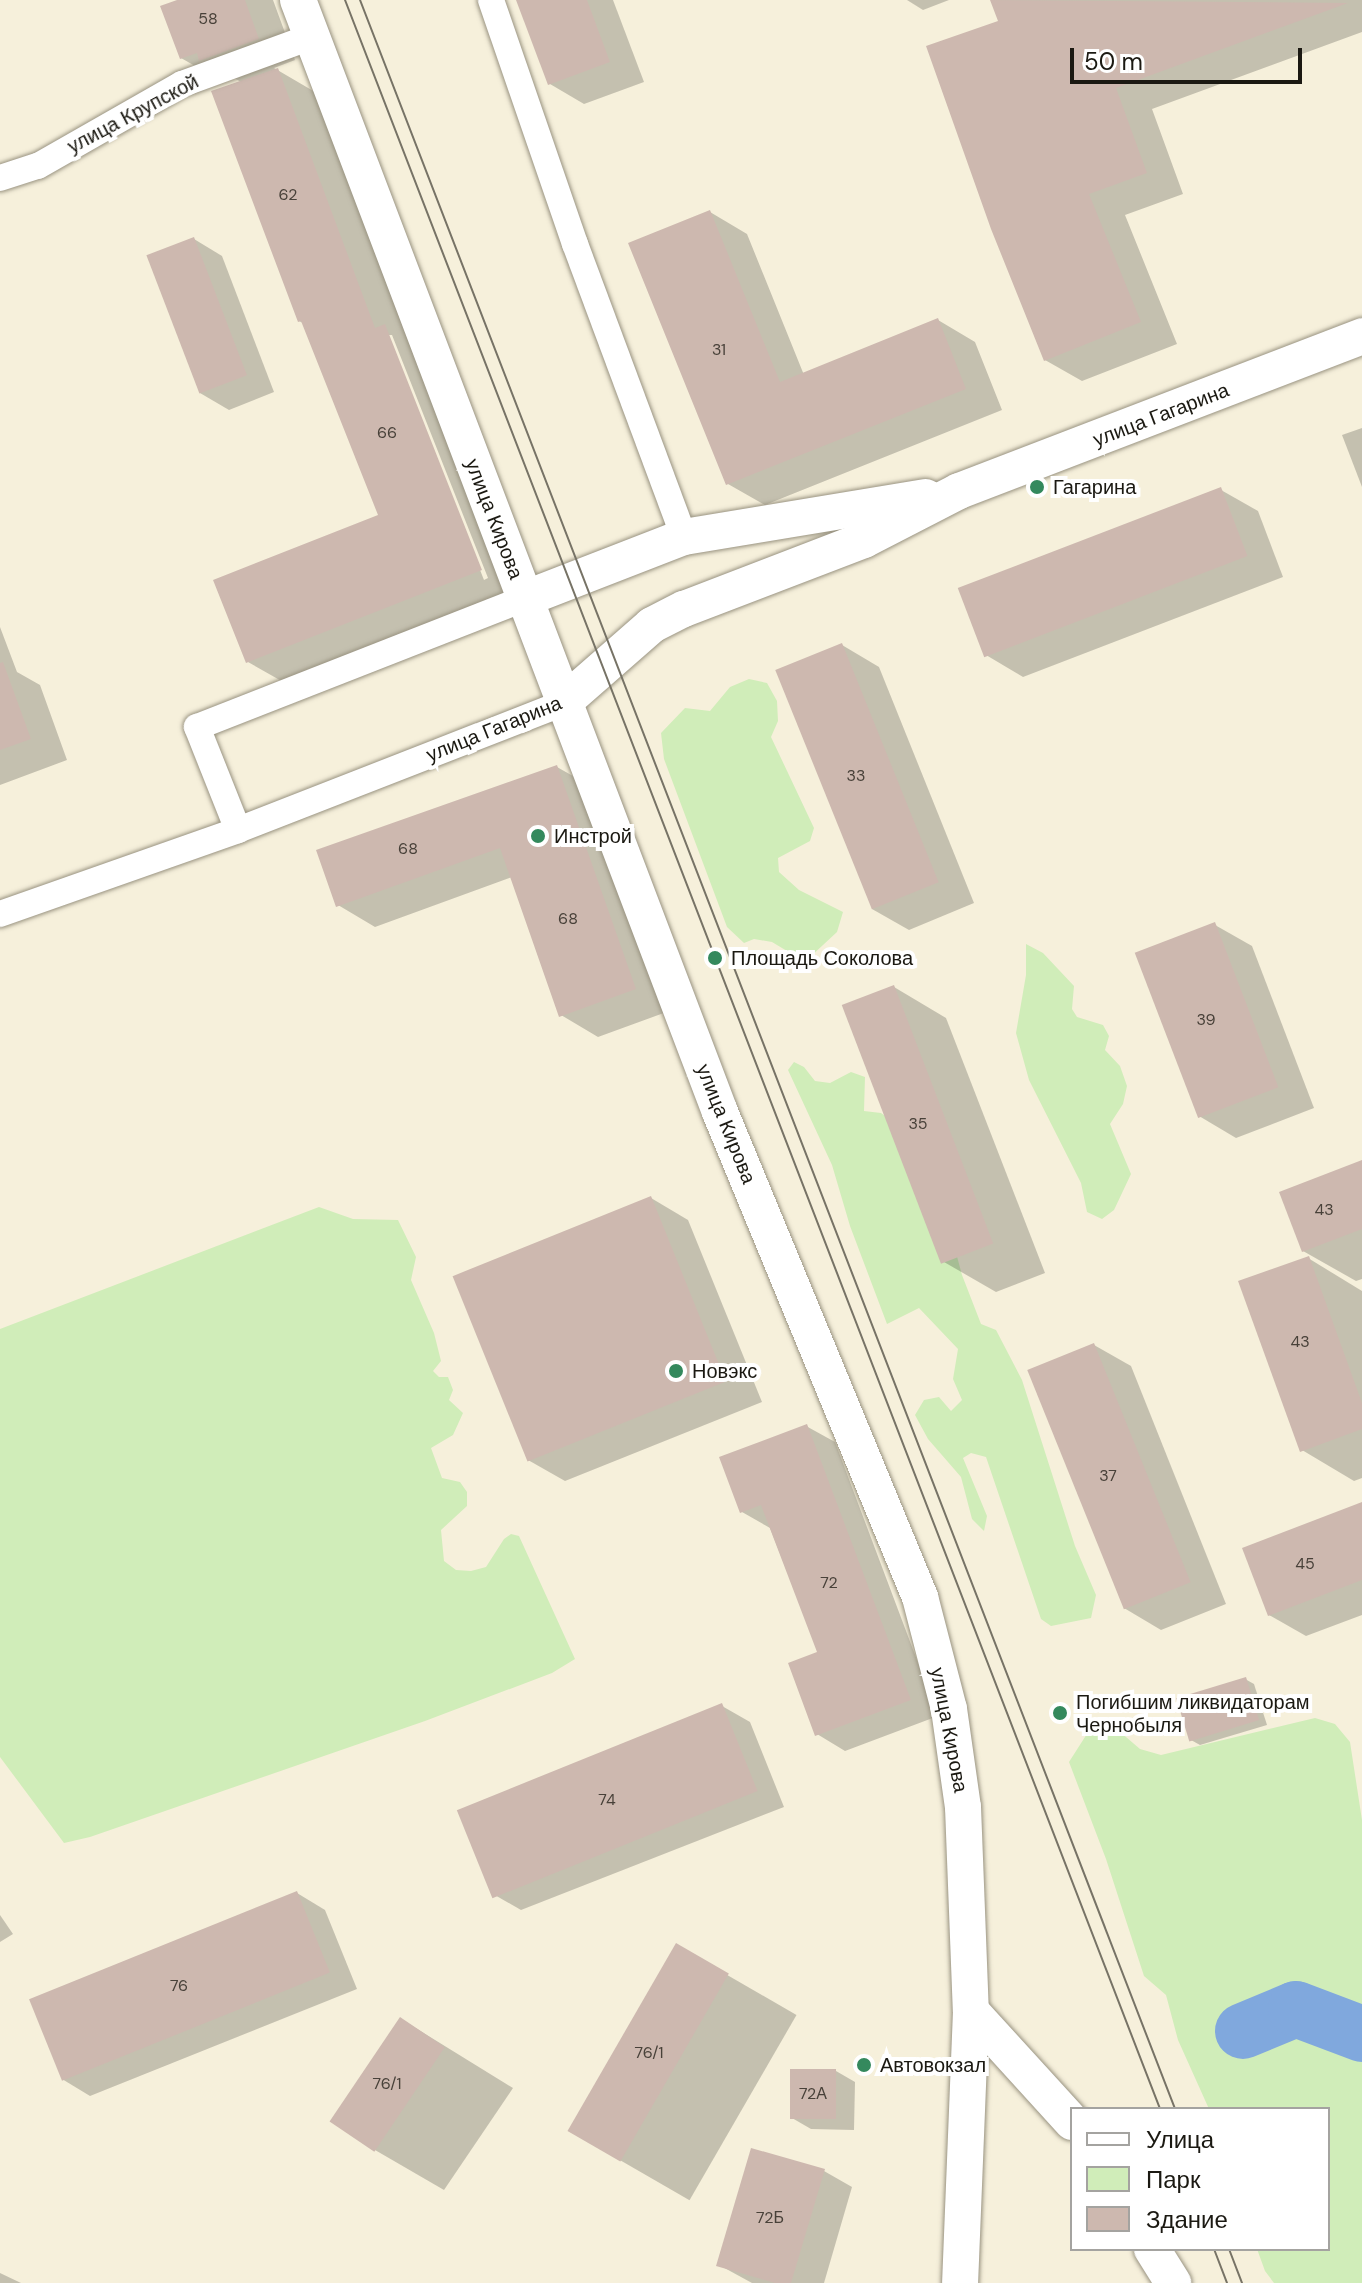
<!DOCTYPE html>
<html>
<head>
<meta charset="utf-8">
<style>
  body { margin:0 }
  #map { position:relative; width:1362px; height:2283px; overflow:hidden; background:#f6f0db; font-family:"DM Sans",sans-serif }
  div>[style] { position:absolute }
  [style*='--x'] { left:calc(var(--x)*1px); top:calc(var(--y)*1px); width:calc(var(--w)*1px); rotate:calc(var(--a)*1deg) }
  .green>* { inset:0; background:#d0edb9 }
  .shadow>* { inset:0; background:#0003; transform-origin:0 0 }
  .river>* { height:56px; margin:-28px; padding:0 28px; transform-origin:28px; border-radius:28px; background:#80a8dd }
  .building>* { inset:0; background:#cdb8af; transform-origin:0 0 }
  .roads { filter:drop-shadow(0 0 2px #999381) drop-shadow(0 0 2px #999381) }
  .street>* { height:26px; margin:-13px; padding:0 13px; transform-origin:13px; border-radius:13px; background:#fff }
  .secondary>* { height:36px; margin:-18px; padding:0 18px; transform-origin:18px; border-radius:18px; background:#fff }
  .tram>* { height:2px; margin:-1px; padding:0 1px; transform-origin:1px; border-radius:1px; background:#777366 }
  .dots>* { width:22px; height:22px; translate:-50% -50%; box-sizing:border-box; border:4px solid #fff; border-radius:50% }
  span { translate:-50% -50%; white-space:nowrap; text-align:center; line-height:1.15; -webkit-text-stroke:8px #fff; paint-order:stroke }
  .number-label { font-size:16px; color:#484139 }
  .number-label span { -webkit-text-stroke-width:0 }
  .street-label { font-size:20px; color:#1b1912 }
  .poi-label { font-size:20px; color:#1b1912 }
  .left { translate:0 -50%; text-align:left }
  .legend { position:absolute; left:1070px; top:2107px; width:260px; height:144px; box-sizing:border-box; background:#fff; border:2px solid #a4a3a0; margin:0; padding:10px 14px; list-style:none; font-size:24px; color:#1b1912 }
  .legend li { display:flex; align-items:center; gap:16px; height:40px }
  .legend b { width:40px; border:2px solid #a4a3a0 }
  .scale { position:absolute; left:1070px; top:48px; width:232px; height:36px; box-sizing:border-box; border:4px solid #1b1912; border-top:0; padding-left:10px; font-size:24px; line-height:28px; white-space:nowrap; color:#1b1912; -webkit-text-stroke:6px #fff; paint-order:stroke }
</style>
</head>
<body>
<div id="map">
  <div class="green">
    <i style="clip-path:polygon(749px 679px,767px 683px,777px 701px,778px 721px,771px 737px,814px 828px,810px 841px,778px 858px,779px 872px,799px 890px,843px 912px,837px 932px,809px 958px,792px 954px,772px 942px,754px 939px,744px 943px,727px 927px,664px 759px,661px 733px,685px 708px,710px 711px,730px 687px)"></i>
    <i style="clip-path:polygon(1026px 944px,1043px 953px,1074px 986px,1072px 1009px,1077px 1017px,1103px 1025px,1109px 1036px,1105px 1050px,1120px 1066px,1127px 1086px,1123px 1104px,1110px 1124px,1131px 1174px,1114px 1210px,1102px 1219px,1087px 1212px,1081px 1183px,1029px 1080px,1016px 1033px,1026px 975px)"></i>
    <i style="clip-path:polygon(794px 1062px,804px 1067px,815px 1081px,830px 1083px,851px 1072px,865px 1077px,864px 1111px,881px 1113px,914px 1138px,948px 1223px,962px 1275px,981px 1324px,996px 1330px,1022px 1380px,1075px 1546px,1096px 1595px,1091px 1618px,1051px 1626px,1041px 1619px,986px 1457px,971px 1453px,963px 1458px,987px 1516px,984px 1531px,972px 1519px,961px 1477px,928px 1439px,915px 1415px,924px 1400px,939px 1397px,951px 1411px,962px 1400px,953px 1379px,958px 1349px,919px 1308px,887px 1324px,850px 1226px,832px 1165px,788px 1070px)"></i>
    <i style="clip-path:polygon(319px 1207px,353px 1219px,398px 1220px,416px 1257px,411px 1280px,434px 1333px,441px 1361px,433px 1371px,439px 1377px,448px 1377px,453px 1390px,449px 1400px,463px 1413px,453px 1435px,431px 1448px,442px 1478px,460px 1482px,467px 1492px,467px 1506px,441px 1530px,444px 1561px,456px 1570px,471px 1571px,486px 1567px,504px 1539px,511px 1534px,519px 1536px,575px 1659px,552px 1673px,425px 1721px,90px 1837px,64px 1843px,0 1757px,0 1329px)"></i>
    <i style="clip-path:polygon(1315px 1718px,1335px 1724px,1350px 1742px,1362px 1820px,1362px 2283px,1274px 2283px,1265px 2271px,1257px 2249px,1328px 2249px,1328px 2109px,1209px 2109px,1178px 2040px,1166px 1995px,1144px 1976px,1106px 1859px,1069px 1762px,1092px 1726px,1112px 1725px,1140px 1749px,1161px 1755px)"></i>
  </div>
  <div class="shadow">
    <i style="clip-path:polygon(evenodd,181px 0,273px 0,295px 60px,274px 68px,315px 92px,518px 591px,285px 683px,248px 662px,380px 516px,305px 324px,299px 321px,241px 82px,229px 75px,218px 79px,181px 58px,181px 0,387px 335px,392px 335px,488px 578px,484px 580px,387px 335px)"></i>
    <i style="clip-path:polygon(528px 0,613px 0,644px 82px,584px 104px,550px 84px)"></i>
    <i style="clip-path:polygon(907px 0,949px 0,923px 10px)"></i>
    <i style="clip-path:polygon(992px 0,1362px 0,1362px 32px,1152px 109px,1183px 194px,1125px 215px,1177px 344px,1082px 381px,1045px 360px,1001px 22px)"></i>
    <i style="clip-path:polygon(710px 212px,747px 234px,804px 375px,938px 320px,975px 342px,1002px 410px,765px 505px,728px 484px)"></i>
    <i style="clip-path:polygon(194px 239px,222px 256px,274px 392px,229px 410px,200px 393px)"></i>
    <i style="clip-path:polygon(1362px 428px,1362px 487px,1342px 435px)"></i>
    <i style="clip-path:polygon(1221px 490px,1258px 511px,1283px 577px,1023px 677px,986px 655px)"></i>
    <i style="clip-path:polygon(0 627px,17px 672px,40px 685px,67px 760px,0 785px)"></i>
    <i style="clip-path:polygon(842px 645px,879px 667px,974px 903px,909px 930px,872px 909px)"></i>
    <i style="clip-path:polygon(557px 767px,594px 788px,672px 1010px,598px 1037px,561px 1015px,512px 877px,375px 927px,338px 905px)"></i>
    <i style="clip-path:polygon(1215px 925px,1252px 946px,1314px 1108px,1236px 1138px,1199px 1116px)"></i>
    <i style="clip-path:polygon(894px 987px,946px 1018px,1045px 1273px,996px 1292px,944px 1262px)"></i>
    <i style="clip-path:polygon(1362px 1162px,1362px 1279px,1356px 1281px,1303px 1251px)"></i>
    <i style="clip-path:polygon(651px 1198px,688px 1220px,762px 1402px,565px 1481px,528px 1460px)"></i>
    <i style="clip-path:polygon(1308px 1258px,1362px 1291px,1362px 1478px,1354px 1481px,1302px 1450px)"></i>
    <i style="clip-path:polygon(1094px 1345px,1131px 1366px,1226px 1604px,1161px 1630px,1124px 1608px)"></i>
    <i style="clip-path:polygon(806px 1426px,835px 1442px,938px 1716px,845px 1751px,817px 1734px,819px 1653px,770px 1528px,742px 1512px)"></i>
    <i style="clip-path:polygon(1362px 1504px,1362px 1615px,1306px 1636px,1269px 1615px)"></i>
    <i style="clip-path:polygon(1245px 1679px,1254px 1684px,1267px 1725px,1200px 1745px,1191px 1740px)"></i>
    <i style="clip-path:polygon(722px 1706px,750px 1722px,784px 1807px,521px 1910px,493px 1894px)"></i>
    <i style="clip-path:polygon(297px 1893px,325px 1910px,357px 1989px,90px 2096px,62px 2079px)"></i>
    <i style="clip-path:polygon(0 1915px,13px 1934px,0 1942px)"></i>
    <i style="left:677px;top:1946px;width:138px;height:214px;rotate:30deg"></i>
    <i style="clip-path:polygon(401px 2019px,513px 2088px,444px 2190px,375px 2150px)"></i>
    <i style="clip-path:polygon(836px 2071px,855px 2082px,854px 2130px,811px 2129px,792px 2118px)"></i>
    <i style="clip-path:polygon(824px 2171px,852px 2187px,824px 2283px,752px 2283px,719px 2265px)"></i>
    <i style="clip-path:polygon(0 2273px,21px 2283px,0 2283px)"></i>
  </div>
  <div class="river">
    <i style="--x:1243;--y:2031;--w:57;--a:-22.5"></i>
    <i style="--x:1296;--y:2009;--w:71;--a:20.7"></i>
  </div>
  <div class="building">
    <i style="clip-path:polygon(177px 0,245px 0,259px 39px,199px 61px,197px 53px,180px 59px,160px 6px)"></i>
    <i style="clip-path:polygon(516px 0,587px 0,610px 62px,548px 85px)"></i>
    <i style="clip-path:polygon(990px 0,1348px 3px,1116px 88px,1147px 173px,1089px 194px,1141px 322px,1044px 361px,991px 229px,926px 46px,998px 21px)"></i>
    <i style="clip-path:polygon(278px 68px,375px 328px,385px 324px,482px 570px,246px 663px,213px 580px,378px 515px,301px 321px,298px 322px,211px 91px)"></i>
    <i style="clip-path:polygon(710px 210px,780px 382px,938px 318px,966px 389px,726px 485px,628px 243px)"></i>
    <i style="left:194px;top:237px;width:148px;height:51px;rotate:69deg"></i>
    <i style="left:1221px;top:487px;width:74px;height:282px;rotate:69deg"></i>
    <i style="left:842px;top:643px;width:258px;height:72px;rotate:68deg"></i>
    <i style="clip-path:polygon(3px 662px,31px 739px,0 750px,0 663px)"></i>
    <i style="clip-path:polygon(557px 765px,636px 989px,559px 1017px,500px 848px,336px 907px,316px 850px)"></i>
    <i style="left:1215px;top:922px;width:177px;height:86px;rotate:69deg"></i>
    <i style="left:894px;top:985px;width:277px;height:56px;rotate:69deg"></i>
    <i style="clip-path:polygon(1362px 1160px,1362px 1229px,1302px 1252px,1279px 1192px)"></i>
    <i style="left:651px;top:1196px;width:200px;height:214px;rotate:68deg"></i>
    <i style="clip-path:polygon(1309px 1256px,1362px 1403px,1362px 1429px,1300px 1452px,1238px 1281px)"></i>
    <i style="left:1094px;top:1343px;width:258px;height:72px;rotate:68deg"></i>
    <i style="clip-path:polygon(807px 1424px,911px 1700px,815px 1736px,788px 1663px,817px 1652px,761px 1505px,740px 1513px,719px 1457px)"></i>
    <i style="clip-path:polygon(1362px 1502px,1362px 1580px,1268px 1616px,1242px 1548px)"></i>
    <i style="left:1246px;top:1677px;width:45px;height:73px;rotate:73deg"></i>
    <i style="left:722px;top:1703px;width:95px;height:286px;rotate:68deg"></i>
    <i style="left:297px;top:1891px;width:88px;height:289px;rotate:68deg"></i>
    <i style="left:676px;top:1943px;width:61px;height:217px;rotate:30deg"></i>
    <i style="left:400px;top:2017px;width:54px;height:126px;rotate:34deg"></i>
    <i style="left:790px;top:2069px;width:46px;height:50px"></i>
    <i style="clip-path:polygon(751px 2148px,825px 2169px,791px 2283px,775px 2283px,716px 2266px)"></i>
  </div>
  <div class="roads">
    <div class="street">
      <i style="--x:491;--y:0;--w:258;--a:71"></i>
      <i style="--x:575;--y:244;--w:313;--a:69.6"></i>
      <i style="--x:0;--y:178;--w:40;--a:-18"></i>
      <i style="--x:38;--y:166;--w:166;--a:-29.7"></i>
      <i style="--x:182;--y:84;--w:140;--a:-20.1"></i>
      <i style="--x:238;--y:830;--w:111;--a:-111.7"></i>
      <i style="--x:197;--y:727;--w:351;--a:-21.4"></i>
      <i style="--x:0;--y:914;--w:252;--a:-19.4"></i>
      <i style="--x:238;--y:830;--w:349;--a:-21.3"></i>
    </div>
    <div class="secondary">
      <i style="--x:298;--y:0;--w:1189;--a:69.22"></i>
      <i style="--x:720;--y:1112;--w:525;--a:67.59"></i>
      <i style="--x:920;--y:1597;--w:116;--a:75.5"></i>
      <i style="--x:949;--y:1709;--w:99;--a:81.9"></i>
      <i style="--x:963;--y:1807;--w:204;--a:87.8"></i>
      <i style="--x:971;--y:2011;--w:272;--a:92.3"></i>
      <i style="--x:524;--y:599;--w:172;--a:-21.2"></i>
      <i style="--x:684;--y:537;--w:245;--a:-9.4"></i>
      <i style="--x:563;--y:703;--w:118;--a:-41.2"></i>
      <i style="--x:652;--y:625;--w:36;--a:-27"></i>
      <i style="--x:684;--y:609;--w:193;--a:-21"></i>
      <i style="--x:864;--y:540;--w:107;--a:-27.3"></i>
      <i style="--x:959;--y:491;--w:432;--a:-21"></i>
      <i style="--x:971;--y:2011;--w:150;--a:47.7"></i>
      <i style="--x:1152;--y:2249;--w:40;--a:58"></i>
    </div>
  </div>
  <div class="tram">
    <i style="--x:345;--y:0;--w:2261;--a:68.87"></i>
    <i style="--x:360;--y:0;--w:2261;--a:68.87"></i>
    <i style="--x:1214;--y:2249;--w:36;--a:69"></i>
    <i style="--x:1229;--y:2249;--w:36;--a:69"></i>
  </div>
  <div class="dots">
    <i style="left:1037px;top:487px;background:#34895d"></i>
    <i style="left:538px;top:836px;background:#34895d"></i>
    <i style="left:715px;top:958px;background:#34895d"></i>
    <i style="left:676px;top:1371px;background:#34895d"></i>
    <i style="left:1060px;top:1713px;background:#34895d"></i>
    <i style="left:864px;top:2065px;background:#34895d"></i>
  </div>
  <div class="number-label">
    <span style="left:208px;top:19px">58</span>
    <span style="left:288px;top:195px">62</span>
    <span style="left:719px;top:350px">31</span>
    <span style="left:387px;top:433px">66</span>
    <span style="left:856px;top:776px">33</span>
    <span style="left:408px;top:849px">68</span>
    <span style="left:568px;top:919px">68</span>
    <span style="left:1206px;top:1020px">39</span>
    <span style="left:918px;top:1124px">35</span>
    <span style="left:1324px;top:1210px">43</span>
    <span style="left:1300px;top:1342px">43</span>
    <span style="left:1108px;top:1476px">37</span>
    <span style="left:1305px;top:1564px">45</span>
    <span style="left:829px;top:1583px">72</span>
    <span style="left:607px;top:1800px">74</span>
    <span style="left:179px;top:1986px">76</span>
    <span style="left:649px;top:2053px">76/1</span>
    <span style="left:387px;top:2084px">76/1</span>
    <span style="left:813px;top:2094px">72А</span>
    <span style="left:770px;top:2218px">72Б</span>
  </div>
  <div class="street-label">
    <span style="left:133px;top:114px;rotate:-28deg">улица Крупской</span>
    <span style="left:1161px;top:415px;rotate:-21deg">улица Гагарина</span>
    <span style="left:494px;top:519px;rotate:69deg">улица Кирова</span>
    <span style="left:494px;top:729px;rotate:-22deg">улица Гагарина</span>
    <span style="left:726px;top:1124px;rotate:68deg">улица Кирова</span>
    <span style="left:949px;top:1730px;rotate:79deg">улица Кирова</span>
  </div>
  <div class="poi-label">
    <span class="left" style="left:1053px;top:487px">Гагарина</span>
    <span class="left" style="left:554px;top:836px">Инстрой</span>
    <span class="left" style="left:731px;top:958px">Площадь Соколова</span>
    <span class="left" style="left:692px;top:1371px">Новэкс</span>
    <span class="left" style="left:1076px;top:1714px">Погибшим ликвидаторам<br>Чернобыля</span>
    <span class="left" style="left:880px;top:2065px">Автовокзал</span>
  </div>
  <ul class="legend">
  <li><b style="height:10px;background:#fff"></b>Улица</li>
  <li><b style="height:22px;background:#d0edb9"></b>Парк</li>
  <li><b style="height:22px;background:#cdb8af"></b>Здание</li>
  </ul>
  <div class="scale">50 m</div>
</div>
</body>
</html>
